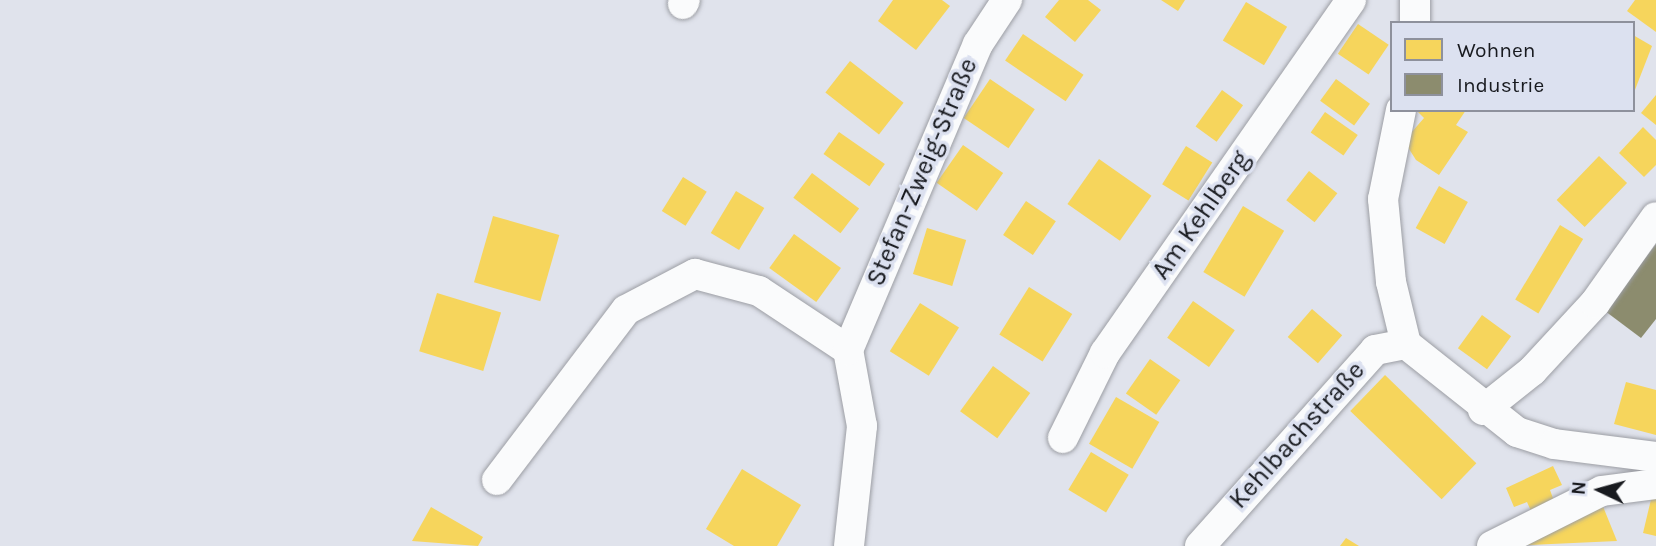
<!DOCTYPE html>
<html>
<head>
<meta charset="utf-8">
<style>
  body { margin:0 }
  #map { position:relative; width:1656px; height:546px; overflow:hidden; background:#e0e3ec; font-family:Karla,sans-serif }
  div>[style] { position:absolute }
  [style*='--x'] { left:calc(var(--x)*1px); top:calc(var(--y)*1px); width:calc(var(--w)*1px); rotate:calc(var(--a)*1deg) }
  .homes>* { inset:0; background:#f6d55c; transform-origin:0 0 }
  .industry>* { inset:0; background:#8c8c6e }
  .roads { filter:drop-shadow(0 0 2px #9c9ea4) drop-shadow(0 0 2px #9c9ea4) }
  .minor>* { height:30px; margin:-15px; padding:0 15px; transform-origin:15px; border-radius:15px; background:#fafbfc }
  span { translate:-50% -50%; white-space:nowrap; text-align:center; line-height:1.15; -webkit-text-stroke:7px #dce1f0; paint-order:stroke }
  .street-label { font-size:26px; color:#181a1f }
  .legend { position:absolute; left:1390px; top:21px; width:245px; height:91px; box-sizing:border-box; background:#dce1f0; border:2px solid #8e919c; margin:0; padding:9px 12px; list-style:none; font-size:21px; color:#181a1f }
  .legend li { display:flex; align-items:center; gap:14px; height:35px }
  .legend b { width:35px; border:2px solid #8e919c }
  .north { position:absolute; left:1565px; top:455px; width:70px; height:70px; -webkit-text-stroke:5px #dce1f0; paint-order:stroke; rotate:275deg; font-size:19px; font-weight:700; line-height:28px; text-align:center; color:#181a1f }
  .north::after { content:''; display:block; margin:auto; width:24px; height:32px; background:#181a1f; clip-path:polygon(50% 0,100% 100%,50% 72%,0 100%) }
</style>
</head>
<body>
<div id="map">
  <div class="homes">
    <i style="clip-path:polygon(893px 0,942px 0,950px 6px,916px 50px,878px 21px)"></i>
    <i style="clip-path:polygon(1059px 0,1088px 0,1101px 10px,1075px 42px,1045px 17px)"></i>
    <i style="clip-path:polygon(1161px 0,1185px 0,1178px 11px)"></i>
    <i style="clip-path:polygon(1635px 0,1656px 0,1656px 32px,1627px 11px)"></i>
    <i style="left:1246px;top:2px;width:48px;height:45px;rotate:31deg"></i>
    <i style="left:1358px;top:24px;width:37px;height:36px;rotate:34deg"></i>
    <i style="left:1023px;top:34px;width:73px;height:32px;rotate:34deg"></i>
    <i style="clip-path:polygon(1633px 35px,1652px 46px,1633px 95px)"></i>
    <i style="left:850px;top:61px;width:68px;height:40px;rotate:38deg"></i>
    <i style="left:990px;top:79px;width:54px;height:47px;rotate:34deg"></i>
    <i style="left:1336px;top:79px;width:42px;height:27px;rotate:36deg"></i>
    <i style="left:1222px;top:90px;width:26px;height:45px;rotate:36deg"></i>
    <i style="clip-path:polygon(1656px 95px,1656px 125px,1641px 113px)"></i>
    <i style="clip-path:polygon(1416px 110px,1466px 110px,1456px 125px,1468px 132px,1439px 175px,1416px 160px,1404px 141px,1424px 118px)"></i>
    <i style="left:1325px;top:112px;width:40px;height:25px;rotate:35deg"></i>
    <i style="clip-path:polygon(1643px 127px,1656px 140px,1656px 165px,1644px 177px,1619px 153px)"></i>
    <i style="left:839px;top:132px;width:56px;height:27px;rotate:35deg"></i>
    <i style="left:963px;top:145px;width:49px;height:46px;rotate:35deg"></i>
    <i style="left:1186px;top:146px;width:31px;height:45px;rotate:32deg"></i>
    <i style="left:1599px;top:156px;width:39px;height:61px;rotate:44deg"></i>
    <i style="left:1099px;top:159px;width:64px;height:55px;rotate:35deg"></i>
    <i style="left:1309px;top:171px;width:36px;height:37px;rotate:38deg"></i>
    <i style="left:812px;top:173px;width:59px;height:31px;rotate:37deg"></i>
    <i style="left:683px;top:177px;width:28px;height:40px;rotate:32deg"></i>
    <i style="left:1439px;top:186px;width:33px;height:48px;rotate:29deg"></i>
    <i style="left:736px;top:191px;width:33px;height:49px;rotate:31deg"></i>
    <i style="left:1026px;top:201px;width:36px;height:41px;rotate:34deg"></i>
    <i style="left:1243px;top:206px;width:48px;height:77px;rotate:31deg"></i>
    <i style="left:493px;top:216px;width:69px;height:69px;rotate:16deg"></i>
    <i style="left:1560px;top:225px;width:27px;height:87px;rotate:31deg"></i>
    <i style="left:927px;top:228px;width:41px;height:48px;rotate:17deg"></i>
    <i style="left:794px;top:234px;width:58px;height:42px;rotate:36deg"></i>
    <i style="left:1029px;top:287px;width:51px;height:56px;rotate:32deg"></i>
    <i style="left:437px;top:293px;width:67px;height:61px;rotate:17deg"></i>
    <i style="left:1193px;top:301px;width:51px;height:45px;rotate:35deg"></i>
    <i style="left:920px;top:303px;width:46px;height:57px;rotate:32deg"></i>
    <i style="left:1312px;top:309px;width:40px;height:37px;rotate:41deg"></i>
    <i style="left:1482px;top:315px;width:36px;height:41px;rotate:36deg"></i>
    <i style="left:1150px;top:359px;width:37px;height:42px;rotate:35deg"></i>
    <i style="left:993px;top:366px;width:46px;height:56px;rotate:36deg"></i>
    <i style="left:1385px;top:375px;width:127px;height:50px;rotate:44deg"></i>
    <i style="clip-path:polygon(1626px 382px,1656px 390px,1656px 435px,1614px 424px)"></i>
    <i style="left:1116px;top:397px;width:50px;height:54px;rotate:30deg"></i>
    <i style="left:1091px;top:452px;width:44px;height:44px;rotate:31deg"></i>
    <i style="clip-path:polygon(1553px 466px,1562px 485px,1550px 490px,1554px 501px,1531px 511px,1527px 502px,1514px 507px,1506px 488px)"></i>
    <i style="clip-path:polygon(742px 469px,801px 505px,777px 546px,734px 546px,706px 529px)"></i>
    <i style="clip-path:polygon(1653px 491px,1656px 492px,1656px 536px,1643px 533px)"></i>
    <i style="clip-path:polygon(1602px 504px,1617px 541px,1505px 546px)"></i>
    <i style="clip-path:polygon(431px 507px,483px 537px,478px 546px,412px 541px)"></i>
    <i style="clip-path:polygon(1346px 538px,1359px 546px,1340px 546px)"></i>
  </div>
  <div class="industry">
    <i style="clip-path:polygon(1656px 244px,1656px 319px,1641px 338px,1605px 311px)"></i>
  </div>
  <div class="roads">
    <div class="minor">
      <i style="--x:683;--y:4;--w:4;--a:-63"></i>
      <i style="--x:1415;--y:23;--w:23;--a:-90"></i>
      <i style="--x:1401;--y:110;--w:91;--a:101.4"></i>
      <i style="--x:1383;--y:199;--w:83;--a:84.5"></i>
      <i style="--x:1391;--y:282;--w:64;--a:76.4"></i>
      <i style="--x:1406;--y:344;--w:142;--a:38.4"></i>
      <i style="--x:1517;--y:432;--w:39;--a:18"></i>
      <i style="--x:1554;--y:444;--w:103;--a:7.3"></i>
      <i style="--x:1483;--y:410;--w:63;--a:-38.5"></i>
      <i style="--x:1532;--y:371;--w:93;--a:-47.2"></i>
      <i style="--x:1595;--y:303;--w:105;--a:-54.7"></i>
      <i style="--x:1063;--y:438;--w:95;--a:-63.7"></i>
      <i style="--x:1105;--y:353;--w:430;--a:-55.1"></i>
      <i style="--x:497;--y:480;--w:213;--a:-52.8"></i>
      <i style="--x:626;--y:310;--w:78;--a:-27.6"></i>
      <i style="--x:695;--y:274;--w:66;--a:14.9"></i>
      <i style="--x:759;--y:291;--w:107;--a:33.5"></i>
      <i style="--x:849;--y:546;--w:121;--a:-83.8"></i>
      <i style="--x:862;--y:426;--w:77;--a:-100.4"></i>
      <i style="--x:848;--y:350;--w:332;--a:-67"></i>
      <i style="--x:978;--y:44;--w:53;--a:-56.6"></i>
      <i style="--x:1200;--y:546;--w:263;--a:-48.2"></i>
      <i style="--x:1375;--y:350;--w:32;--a:-11"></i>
      <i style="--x:1492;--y:546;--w:123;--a:-26.6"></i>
      <i style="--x:1602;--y:491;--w:54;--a:-7.4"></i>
    </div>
  </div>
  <div class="street-label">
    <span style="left:922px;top:172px;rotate:-67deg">Stefan-Zweig-Straße</span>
    <span style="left:1201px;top:215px;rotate:-55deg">Am Kehlberg</span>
    <span style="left:1297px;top:435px;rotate:-48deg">Kehlbachstraße</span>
  </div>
  <ul class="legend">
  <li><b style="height:19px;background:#f6d55c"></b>Wohnen</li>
  <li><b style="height:19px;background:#8c8c6e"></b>Industrie</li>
  </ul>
  <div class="north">N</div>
</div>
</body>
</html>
